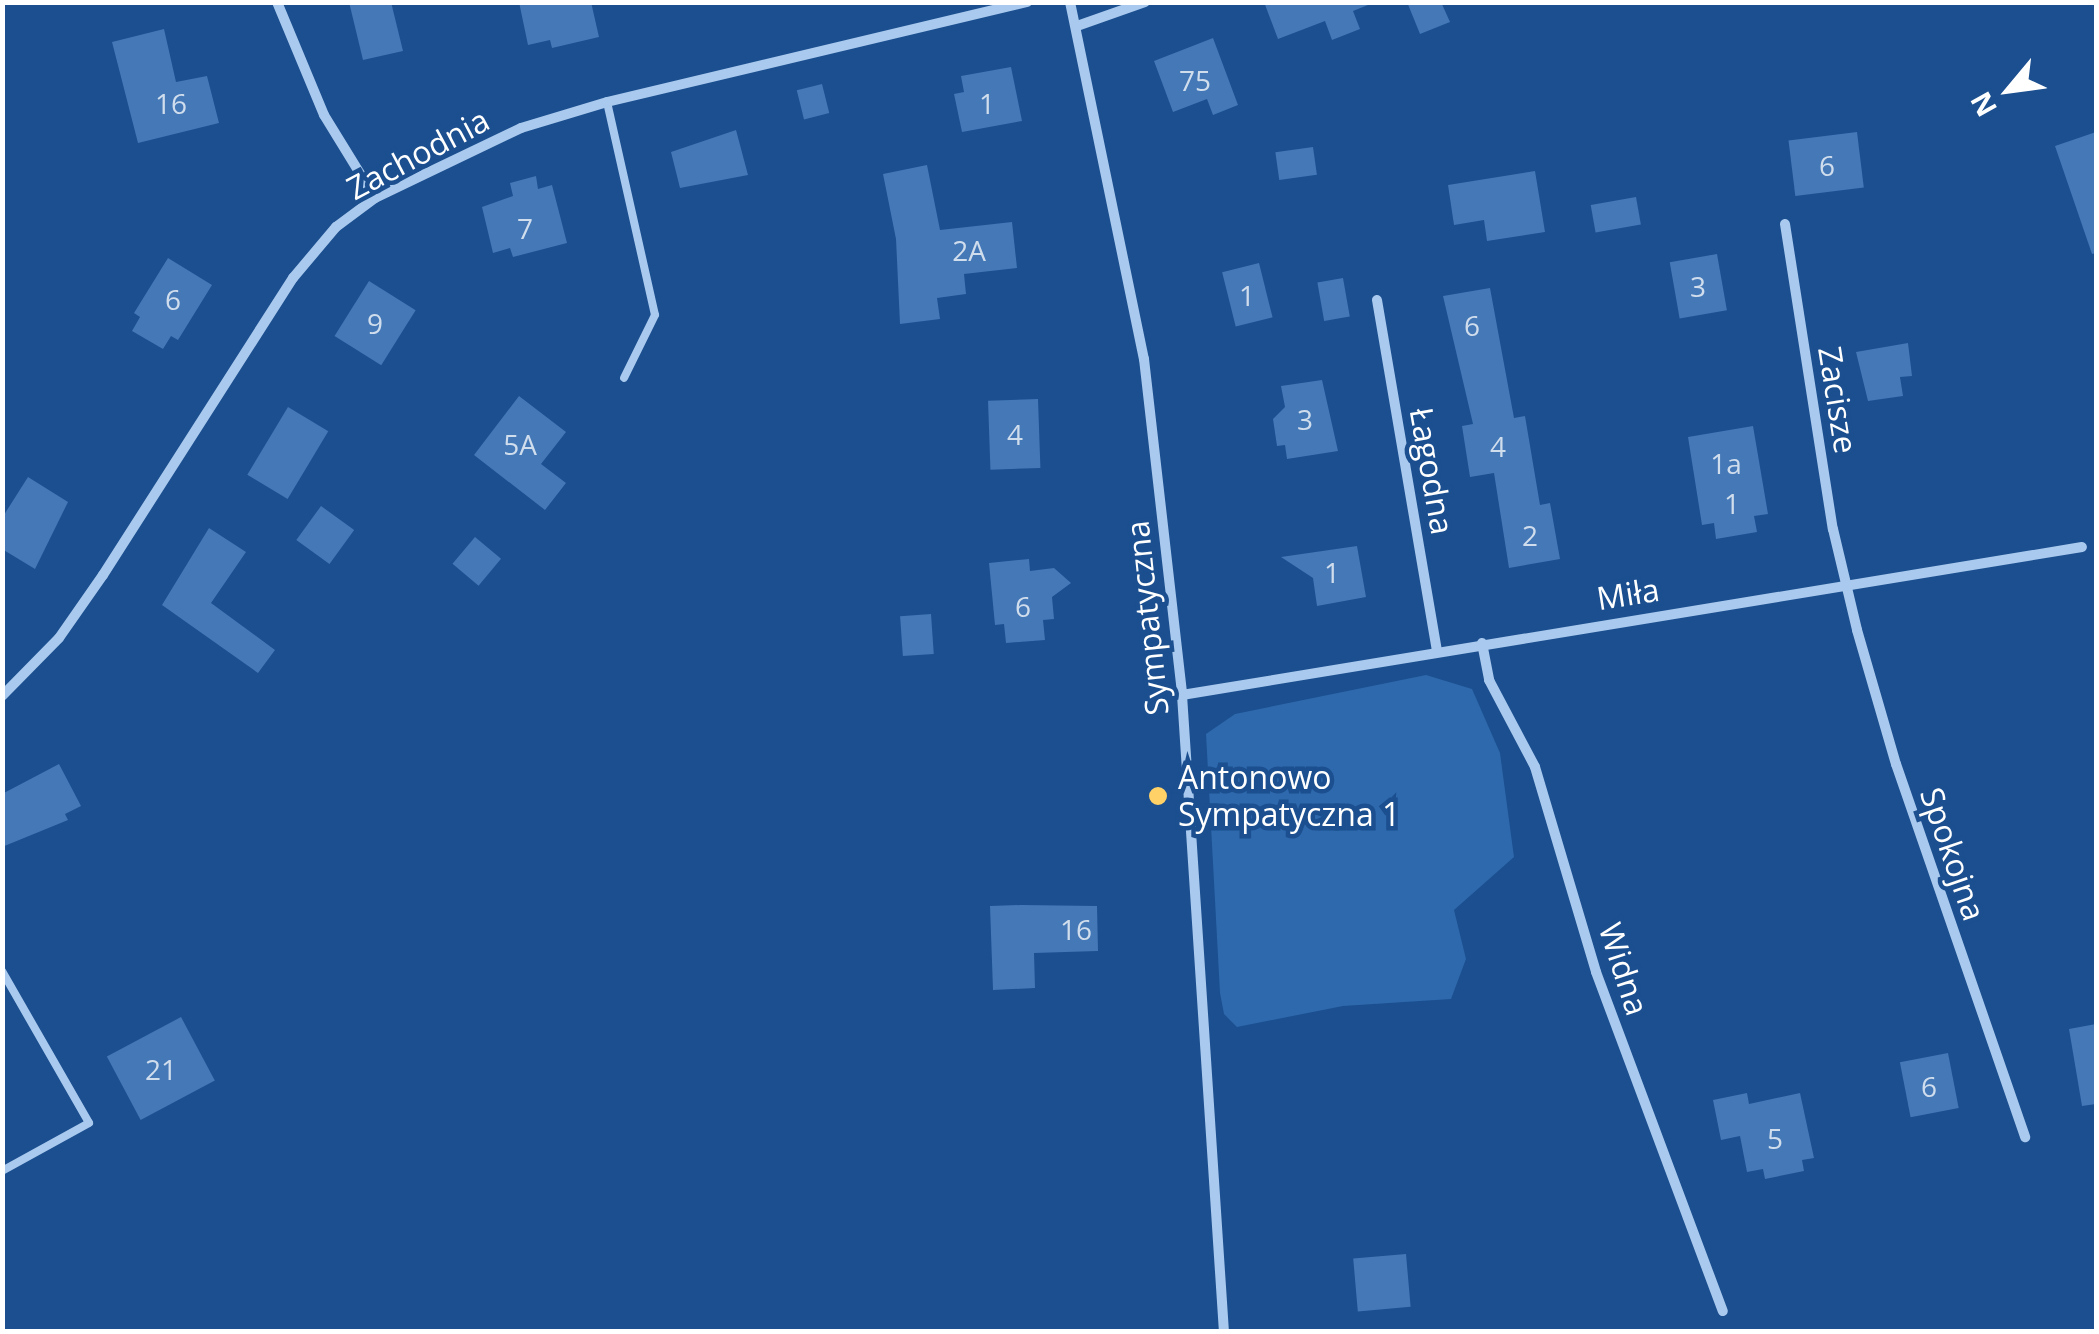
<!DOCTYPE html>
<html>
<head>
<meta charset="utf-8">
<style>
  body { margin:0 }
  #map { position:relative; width:2099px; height:1334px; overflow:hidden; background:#1b4f8f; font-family:"Open Sans",sans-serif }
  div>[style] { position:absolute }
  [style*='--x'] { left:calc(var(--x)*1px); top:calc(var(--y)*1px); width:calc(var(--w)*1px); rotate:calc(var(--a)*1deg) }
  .green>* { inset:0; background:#2e69ad }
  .building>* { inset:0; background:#4478b7; transform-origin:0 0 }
  .service>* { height:8px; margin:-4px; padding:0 4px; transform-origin:4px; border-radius:4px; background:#a9c9ee }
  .minor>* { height:10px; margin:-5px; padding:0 5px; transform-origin:5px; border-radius:5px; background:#a9c9ee }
  .dots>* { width:28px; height:28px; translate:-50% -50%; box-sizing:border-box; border:5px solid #1b4f8f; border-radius:50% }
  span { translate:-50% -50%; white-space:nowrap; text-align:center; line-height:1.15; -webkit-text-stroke:9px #1b4f8f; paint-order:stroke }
  .number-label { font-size:28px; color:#d0dded }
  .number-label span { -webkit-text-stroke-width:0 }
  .street-label { font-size:32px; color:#fff }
  .poi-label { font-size:32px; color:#fff }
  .left { translate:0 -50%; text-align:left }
  .frame { position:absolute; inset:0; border:5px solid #fff; pointer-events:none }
  .north { position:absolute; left:1959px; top:40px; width:100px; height:100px; -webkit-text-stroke:8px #1b4f8f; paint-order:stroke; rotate:241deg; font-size:28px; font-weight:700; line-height:40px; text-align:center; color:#fff }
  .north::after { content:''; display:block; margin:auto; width:35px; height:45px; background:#fff; clip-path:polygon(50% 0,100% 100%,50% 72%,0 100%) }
</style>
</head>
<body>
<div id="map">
  <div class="green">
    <i style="clip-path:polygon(1426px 675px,1472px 689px,1500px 753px,1514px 857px,1454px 910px,1466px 959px,1451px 999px,1343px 1006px,1237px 1027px,1224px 1014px,1220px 993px,1206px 734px,1235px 714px)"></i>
  </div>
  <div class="building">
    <i style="clip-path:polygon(349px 2px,391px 2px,403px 51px,363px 60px)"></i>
    <i style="clip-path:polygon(519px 2px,591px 2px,599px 37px,552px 48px,550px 40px,528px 45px)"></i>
    <i style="clip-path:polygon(1264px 2px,1368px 2px,1368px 5px,1353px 11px,1360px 29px,1332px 40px,1325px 21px,1278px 39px)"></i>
    <i style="clip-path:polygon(1407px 2px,1441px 2px,1450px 22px,1420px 34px)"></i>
    <i style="clip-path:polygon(164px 29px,176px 82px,207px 76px,219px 123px,138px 143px,112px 42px)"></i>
    <i style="clip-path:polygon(1213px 38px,1238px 105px,1213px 115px,1207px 99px,1173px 112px,1154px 61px)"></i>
    <i style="clip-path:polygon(1011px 67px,1022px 121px,962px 132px,954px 94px,964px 92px,961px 76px)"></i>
    <i style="left:822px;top:84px;width:30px;height:26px;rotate:76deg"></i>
    <i style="clip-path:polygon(736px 130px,748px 175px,680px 188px,671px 152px)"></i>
    <i style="left:1857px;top:132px;width:56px;height:69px;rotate:83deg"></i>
    <i style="clip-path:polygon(2096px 132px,2096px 253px,2092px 254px,2055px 146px)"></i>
    <i style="left:1313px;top:147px;width:28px;height:38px;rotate:82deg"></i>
    <i style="clip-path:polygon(927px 165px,940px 230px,1012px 222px,1017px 268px,964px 274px,966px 294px,937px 298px,940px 319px,900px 324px,896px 239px,883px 174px)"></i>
    <i style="clip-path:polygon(1535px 171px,1545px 232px,1487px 241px,1484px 220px,1454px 225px,1448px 185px)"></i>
    <i style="clip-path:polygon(536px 176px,538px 189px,552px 185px,567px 243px,513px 257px,510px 248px,493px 253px,482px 207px,513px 196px,510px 183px)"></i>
    <i style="left:1636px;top:197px;width:28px;height:46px;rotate:80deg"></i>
    <i style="left:1717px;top:254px;width:57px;height:48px;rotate:80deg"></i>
    <i style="clip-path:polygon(168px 258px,212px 285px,178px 340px,171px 336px,163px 349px,132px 331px,140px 317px,134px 313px)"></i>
    <i style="left:1259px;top:263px;width:56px;height:38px;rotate:76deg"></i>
    <i style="left:1343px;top:278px;width:39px;height:26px;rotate:80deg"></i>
    <i style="left:369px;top:281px;width:55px;height:65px;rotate:32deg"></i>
    <i style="clip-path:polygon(1490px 288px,1514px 418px,1525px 416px,1540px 505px,1550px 503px,1560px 559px,1509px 568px,1494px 473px,1470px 477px,1462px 426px,1473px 424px,1443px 296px)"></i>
    <i style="clip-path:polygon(1908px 343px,1912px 376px,1900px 377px,1903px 396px,1868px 401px,1856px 352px)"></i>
    <i style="clip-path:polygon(1322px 380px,1338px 451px,1287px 459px,1285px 445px,1277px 446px,1273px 419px,1285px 407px,1281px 386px)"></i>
    <i style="clip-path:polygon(519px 396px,566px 432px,541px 464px,566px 483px,545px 510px,474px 455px)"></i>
    <i style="left:1038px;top:399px;width:69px;height:50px;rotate:88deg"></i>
    <i style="left:288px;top:407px;width:47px;height:79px;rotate:31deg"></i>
    <i style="clip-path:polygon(1753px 426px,1768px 514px,1754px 516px,1757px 532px,1716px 539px,1714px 523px,1702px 525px,1688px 437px)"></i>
    <i style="clip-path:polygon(28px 477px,68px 502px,35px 569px,2px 549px,2px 518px)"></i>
    <i style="left:321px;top:506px;width:41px;height:42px;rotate:36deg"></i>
    <i style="clip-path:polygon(209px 528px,246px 552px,211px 603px,275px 650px,258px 673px,162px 605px)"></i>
    <i style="left:475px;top:537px;width:34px;height:35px;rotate:40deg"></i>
    <i style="clip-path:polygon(1357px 546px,1366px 597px,1317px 606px,1313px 578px,1281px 557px)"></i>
    <i style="clip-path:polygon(1029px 559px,1030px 571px,1054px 568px,1071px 583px,1052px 597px,1054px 619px,1043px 620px,1045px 640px,1006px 643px,1004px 624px,995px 625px,989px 563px)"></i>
    <i style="left:931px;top:614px;width:40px;height:31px;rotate:86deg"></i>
    <i style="clip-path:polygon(59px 764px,81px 806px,65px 814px,68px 820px,2px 847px,2px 794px)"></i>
    <i style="clip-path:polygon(1021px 905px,1097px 906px,1098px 951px,1034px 953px,1035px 988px,993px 990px,990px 906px)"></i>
    <i style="left:181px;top:1017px;width:72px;height:84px;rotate:62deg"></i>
    <i style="clip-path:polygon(2096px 1024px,2096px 1104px,2082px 1106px,2069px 1029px)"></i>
    <i style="left:1948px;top:1053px;width:56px;height:49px;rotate:79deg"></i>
    <i style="clip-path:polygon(1747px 1093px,1749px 1104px,1800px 1093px,1814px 1158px,1802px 1160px,1804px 1171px,1765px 1179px,1763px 1169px,1747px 1172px,1740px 1136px,1721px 1140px,1713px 1100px)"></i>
    <i style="left:1406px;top:1254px;width:53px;height:53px;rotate:85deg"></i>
  </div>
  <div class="service">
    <i style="--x:607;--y:102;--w:218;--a:77.3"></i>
    <i style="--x:655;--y:315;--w:70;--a:116.2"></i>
    <i style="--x:2;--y:971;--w:175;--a:60.2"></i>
    <i style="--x:89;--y:1123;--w:99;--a:151.1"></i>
  </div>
  <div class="minor">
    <i style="--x:277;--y:2;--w:122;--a:67.4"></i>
    <i style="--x:324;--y:115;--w:97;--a:58.4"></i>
    <i style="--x:1070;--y:2;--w:365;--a:78.3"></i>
    <i style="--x:1144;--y:359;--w:338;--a:83.5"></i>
    <i style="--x:1182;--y:695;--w:638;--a:86.23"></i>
    <i style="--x:1077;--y:26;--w:72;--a:-19.4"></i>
    <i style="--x:1785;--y:224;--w:309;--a:81.1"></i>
    <i style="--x:1833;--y:529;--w:104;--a:76.6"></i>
    <i style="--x:1857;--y:630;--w:140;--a:73.8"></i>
    <i style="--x:1896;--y:764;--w:395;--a:70.9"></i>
    <i style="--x:1377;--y:300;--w:356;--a:80.3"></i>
    <i style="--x:1482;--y:643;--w:38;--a:79"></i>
    <i style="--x:1489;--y:680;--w:98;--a:62.1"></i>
    <i style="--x:1535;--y:767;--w:214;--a:73.4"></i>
    <i style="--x:1596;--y:972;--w:362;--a:69.5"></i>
    <i style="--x:1182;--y:695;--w:912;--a:-9.34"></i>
    <i style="--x:2;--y:696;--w:81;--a:-45.5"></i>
    <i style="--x:59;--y:638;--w:77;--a:-55.1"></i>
    <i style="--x:103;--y:575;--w:353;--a:-57.4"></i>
    <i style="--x:293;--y:278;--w:67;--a:-49.9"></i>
    <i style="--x:336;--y:227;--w:49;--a:-36.6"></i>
    <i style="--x:375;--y:198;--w:162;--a:-25.6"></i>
    <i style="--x:521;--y:128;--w:90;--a:-16.8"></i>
    <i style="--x:607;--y:102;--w:432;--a:-13.4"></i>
  </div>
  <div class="dots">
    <i style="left:1158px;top:796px;background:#ffd166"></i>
  </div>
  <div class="number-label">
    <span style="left:1195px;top:80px">75</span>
    <span style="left:171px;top:103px">16</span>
    <span style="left:987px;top:103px">1</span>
    <span style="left:1827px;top:165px">6</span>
    <span style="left:525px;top:228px">7</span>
    <span style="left:969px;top:250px">2A</span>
    <span style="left:1698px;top:286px">3</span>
    <span style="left:1247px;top:295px">1</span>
    <span style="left:173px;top:299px">6</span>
    <span style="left:375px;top:323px">9</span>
    <span style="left:1472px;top:325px">6</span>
    <span style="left:1305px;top:419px">3</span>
    <span style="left:1015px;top:434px">4</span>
    <span style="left:520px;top:444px">5A</span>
    <span style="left:1498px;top:446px">4</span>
    <span style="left:1726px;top:463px">1a</span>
    <span style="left:1732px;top:503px">1</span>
    <span style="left:1530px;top:535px">2</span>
    <span style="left:1332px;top:572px">1</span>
    <span style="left:1023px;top:606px">6</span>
    <span style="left:1076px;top:929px">16</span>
    <span style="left:161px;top:1069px">21</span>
    <span style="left:1929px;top:1086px">6</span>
    <span style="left:1775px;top:1138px">5</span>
  </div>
  <div class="street-label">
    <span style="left:418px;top:154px;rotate:-28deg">Zachodnia</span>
    <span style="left:1838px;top:400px;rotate:81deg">Zacisze</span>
    <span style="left:1432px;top:471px;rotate:80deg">Łagodna</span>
    <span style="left:1628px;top:594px;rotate:-9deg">Miła</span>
    <span style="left:1147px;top:618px;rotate:-96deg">Sympatyczna</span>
    <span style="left:1953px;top:854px;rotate:71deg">Spokojna</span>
    <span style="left:1624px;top:969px;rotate:72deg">Widna</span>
  </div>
  <div class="poi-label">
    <span class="left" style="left:1178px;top:796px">Antonowo<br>Sympatyczna 1</span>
  </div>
  <div class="frame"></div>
  <div class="north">N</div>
</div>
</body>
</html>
